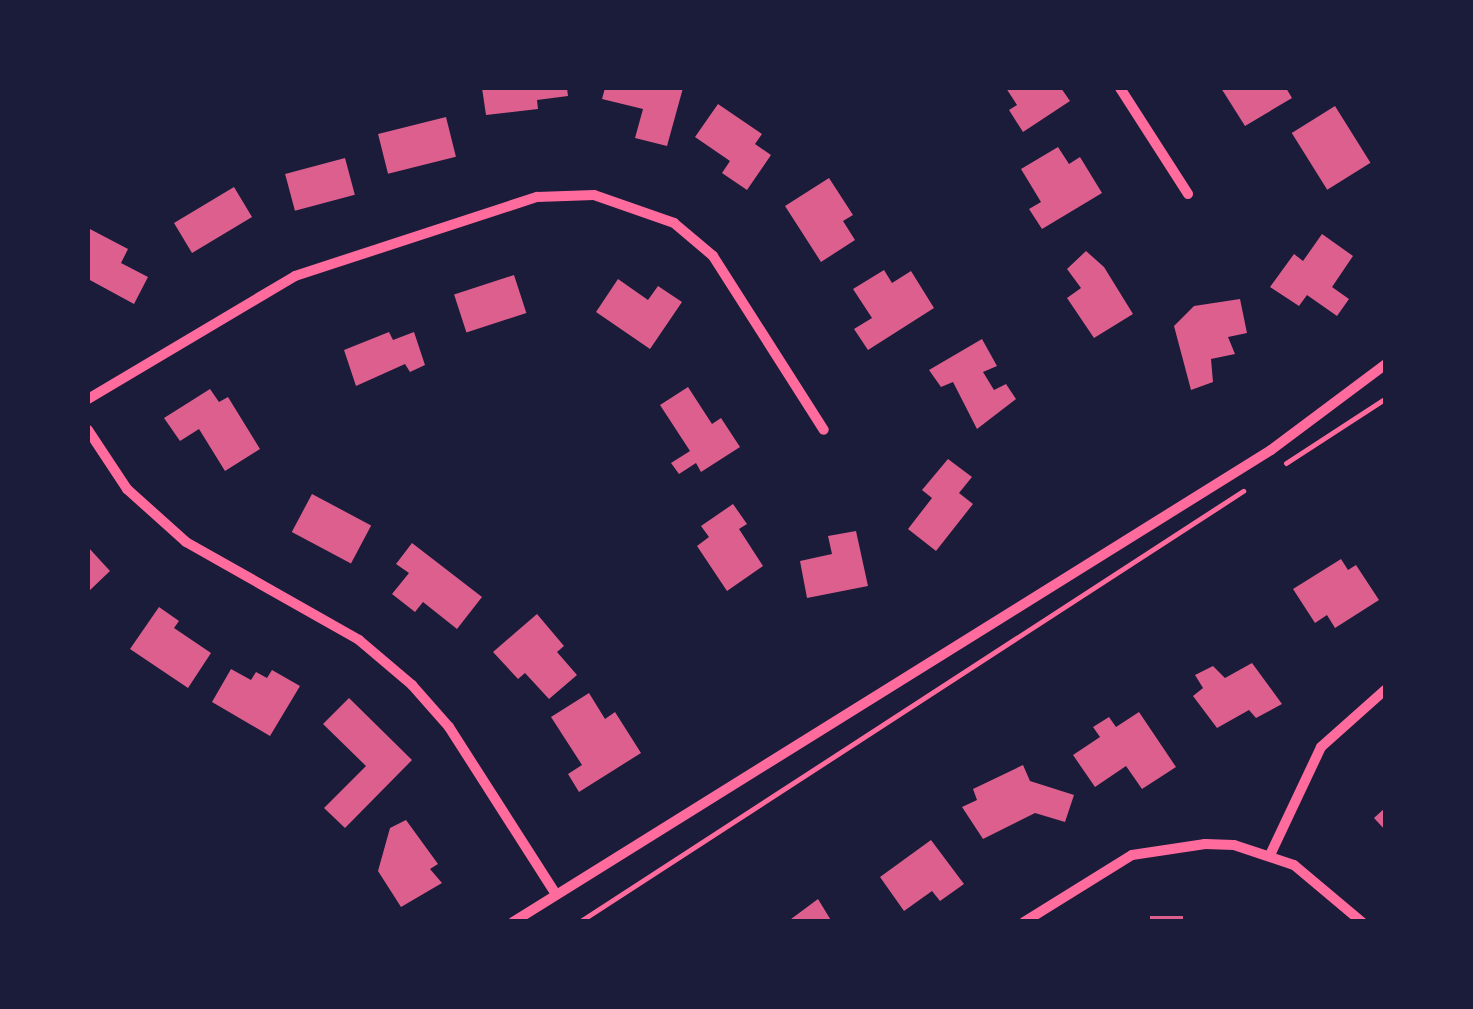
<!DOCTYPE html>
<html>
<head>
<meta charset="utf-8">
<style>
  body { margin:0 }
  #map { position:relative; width:1473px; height:1009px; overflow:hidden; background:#1b1b3a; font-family:"PT Sans",sans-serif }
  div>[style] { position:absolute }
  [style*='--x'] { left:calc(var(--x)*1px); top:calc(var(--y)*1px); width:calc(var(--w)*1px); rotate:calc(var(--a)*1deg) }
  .building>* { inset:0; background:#dd5f8e; transform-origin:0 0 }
  .path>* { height:5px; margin:-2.5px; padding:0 2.5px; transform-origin:2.5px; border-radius:2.5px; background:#ff6b9d }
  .minor>* { height:10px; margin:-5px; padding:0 5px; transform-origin:5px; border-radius:5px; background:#ff6b9d }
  span { translate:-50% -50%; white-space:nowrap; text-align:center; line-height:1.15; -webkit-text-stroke:8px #1b1b3a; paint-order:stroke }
  .frame { position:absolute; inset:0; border:90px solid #1b1b3a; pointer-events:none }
</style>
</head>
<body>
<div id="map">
  <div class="building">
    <i style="clip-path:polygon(482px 88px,567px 88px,568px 96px,537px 100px,538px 109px,486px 115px)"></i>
    <i style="clip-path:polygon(605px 88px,683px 88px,667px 146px,635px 138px,643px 109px,602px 99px)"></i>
    <i style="clip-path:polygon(1006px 88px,1061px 88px,1070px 101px,1023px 132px,1009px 110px,1017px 105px)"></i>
    <i style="clip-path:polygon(1221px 88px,1286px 88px,1292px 98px,1245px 126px)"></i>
    <i style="clip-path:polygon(718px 104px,762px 134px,755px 144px,771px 155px,747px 190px,722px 173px,730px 161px,695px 137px)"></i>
    <i style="left:1335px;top:106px;width:67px;height:51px;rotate:58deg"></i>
    <i style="left:446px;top:117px;width:41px;height:70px;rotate:76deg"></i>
    <i style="clip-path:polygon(1058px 147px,1069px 164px,1080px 157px,1102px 193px,1042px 229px,1029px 209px,1041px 202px,1021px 169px)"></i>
    <i style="left:345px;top:158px;width:38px;height:62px;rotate:75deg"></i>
    <i style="clip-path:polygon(829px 178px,853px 215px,843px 221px,855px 240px,821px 262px,785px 206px)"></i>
    <i style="left:234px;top:187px;width:35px;height:70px;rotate:59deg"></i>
    <i style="clip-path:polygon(88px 228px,128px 249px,121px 263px,148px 277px,134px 304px,88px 279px)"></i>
    <i style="clip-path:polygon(1322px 234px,1353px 256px,1332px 287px,1349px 299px,1337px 316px,1307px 295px,1299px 306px,1270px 287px,1294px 254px,1303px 261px)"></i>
    <i style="clip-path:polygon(1086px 251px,1104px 267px,1133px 314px,1094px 338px,1067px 298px,1081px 288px,1067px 269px)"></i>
    <i style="clip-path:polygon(884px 270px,892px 283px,911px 271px,934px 308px,868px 350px,854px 329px,872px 318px,853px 289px)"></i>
    <i style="left:514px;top:275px;width:40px;height:63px;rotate:72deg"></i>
    <i style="clip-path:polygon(618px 279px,648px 300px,658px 286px,682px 302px,650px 349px,596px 312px)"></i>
    <i style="clip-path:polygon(1240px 299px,1247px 333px,1228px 337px,1235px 354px,1211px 359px,1213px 382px,1191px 390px,1174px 326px,1194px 306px)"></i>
    <i style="clip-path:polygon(389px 332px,393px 340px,414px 332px,425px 365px,410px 372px,405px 364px,356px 386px,344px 350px)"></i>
    <i style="clip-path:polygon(982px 339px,997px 366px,983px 372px,994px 390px,1006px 384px,1016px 399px,977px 429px,953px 382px,941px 387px,929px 370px)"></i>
    <i style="clip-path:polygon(688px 387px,712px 424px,721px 418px,740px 447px,701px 472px,696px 463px,679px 474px,671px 463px,690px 451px,660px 405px)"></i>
    <i style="clip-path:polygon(210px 389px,219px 402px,228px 397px,260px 449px,225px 471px,199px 429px,180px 441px,164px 418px)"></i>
    <i style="clip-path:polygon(948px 459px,972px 477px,959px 493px,973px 504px,936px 551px,908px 529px,932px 498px,922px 490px)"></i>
    <i style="left:312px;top:494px;width:67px;height:43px;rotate:28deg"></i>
    <i style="clip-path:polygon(733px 504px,747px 524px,739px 529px,763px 566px,727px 591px,697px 546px,709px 537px,701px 526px)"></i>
    <i style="clip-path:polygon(856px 531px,868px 586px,807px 598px,800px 561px,832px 554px,828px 536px)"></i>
    <i style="clip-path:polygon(412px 543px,482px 597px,457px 629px,423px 602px,415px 612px,392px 594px,409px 573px,396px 564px)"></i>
    <i style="clip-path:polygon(88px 547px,110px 571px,88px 592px)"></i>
    <i style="clip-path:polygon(1341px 559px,1348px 570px,1356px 565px,1379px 600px,1335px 628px,1327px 615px,1315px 623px,1293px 589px)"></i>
    <i style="clip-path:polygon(159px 607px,179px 621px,174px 628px,211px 653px,188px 688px,130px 649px)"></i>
    <i style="clip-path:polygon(537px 614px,564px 646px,557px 652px,577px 675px,549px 699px,525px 673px,518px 679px,493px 652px)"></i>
    <i style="clip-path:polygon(1252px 663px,1282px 704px,1256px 718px,1249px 710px,1217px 728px,1193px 696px,1203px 688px,1195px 675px,1213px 666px,1225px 678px)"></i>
    <i style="clip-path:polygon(231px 669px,251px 680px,256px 672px,267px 678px,272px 670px,300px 686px,270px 736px,212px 702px)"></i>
    <i style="clip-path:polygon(589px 693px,605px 719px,615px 712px,641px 753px,579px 792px,568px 774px,582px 765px,551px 717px)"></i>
    <i style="clip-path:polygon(349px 698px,412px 760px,345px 828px,324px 808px,366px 766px,323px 724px)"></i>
    <i style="clip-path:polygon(1139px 712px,1176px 767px,1142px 789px,1126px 766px,1095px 787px,1073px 755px,1100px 737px,1093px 727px,1109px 717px,1116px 727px)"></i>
    <i style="clip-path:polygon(1023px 765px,1030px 781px,1074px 795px,1065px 822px,1035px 813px,983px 839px,962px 807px,977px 800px,973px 789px)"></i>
    <i style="clip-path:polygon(1386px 807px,1386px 831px,1374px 818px)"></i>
    <i style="clip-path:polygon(406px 820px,438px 864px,430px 869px,442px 883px,401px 907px,378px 871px,390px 828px)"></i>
    <i style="clip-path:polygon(931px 840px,964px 884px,940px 901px,932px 891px,904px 911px,880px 877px)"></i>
    <i style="clip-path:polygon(818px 899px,832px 922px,787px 922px)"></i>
    <i style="left:1150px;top:916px;width:33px;height:6px"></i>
  </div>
  <div class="path">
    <i style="--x:1286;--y:463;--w:119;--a:-33"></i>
    <i style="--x:579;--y:922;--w:792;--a:-32.99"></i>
  </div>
  <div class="minor">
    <i style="--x:1120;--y:88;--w:126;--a:57.3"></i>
    <i style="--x:88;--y:399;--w:241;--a:-30.7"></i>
    <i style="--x:295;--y:276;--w:255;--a:-18.1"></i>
    <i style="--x:537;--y:197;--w:57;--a:-2"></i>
    <i style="--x:594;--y:195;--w:85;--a:19.3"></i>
    <i style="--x:674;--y:223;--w:51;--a:40.2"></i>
    <i style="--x:713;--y:256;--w:206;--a:57.5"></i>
    <i style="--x:88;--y:430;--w:71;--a:56.5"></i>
    <i style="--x:127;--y:489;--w:79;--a:41.9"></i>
    <i style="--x:186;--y:542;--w:199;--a:29.5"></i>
    <i style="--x:359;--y:640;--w:70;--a:40.3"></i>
    <i style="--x:412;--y:685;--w:56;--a:48.6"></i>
    <i style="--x:449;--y:727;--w:197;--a:57.4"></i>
    <i style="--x:1270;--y:855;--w:119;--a:-64.7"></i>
    <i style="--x:1321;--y:747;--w:87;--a:-41.7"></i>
    <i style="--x:513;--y:922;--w:893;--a:-31.91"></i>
    <i style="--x:1271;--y:450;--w:144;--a:-36.8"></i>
    <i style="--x:1024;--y:922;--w:127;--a:-31.8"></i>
    <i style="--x:1132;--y:855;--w:74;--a:-8.6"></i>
    <i style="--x:1205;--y:844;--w:29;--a:2"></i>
    <i style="--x:1234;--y:845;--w:63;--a:18.4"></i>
    <i style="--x:1294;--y:865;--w:89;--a:40"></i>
  </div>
  <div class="frame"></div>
</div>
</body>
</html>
